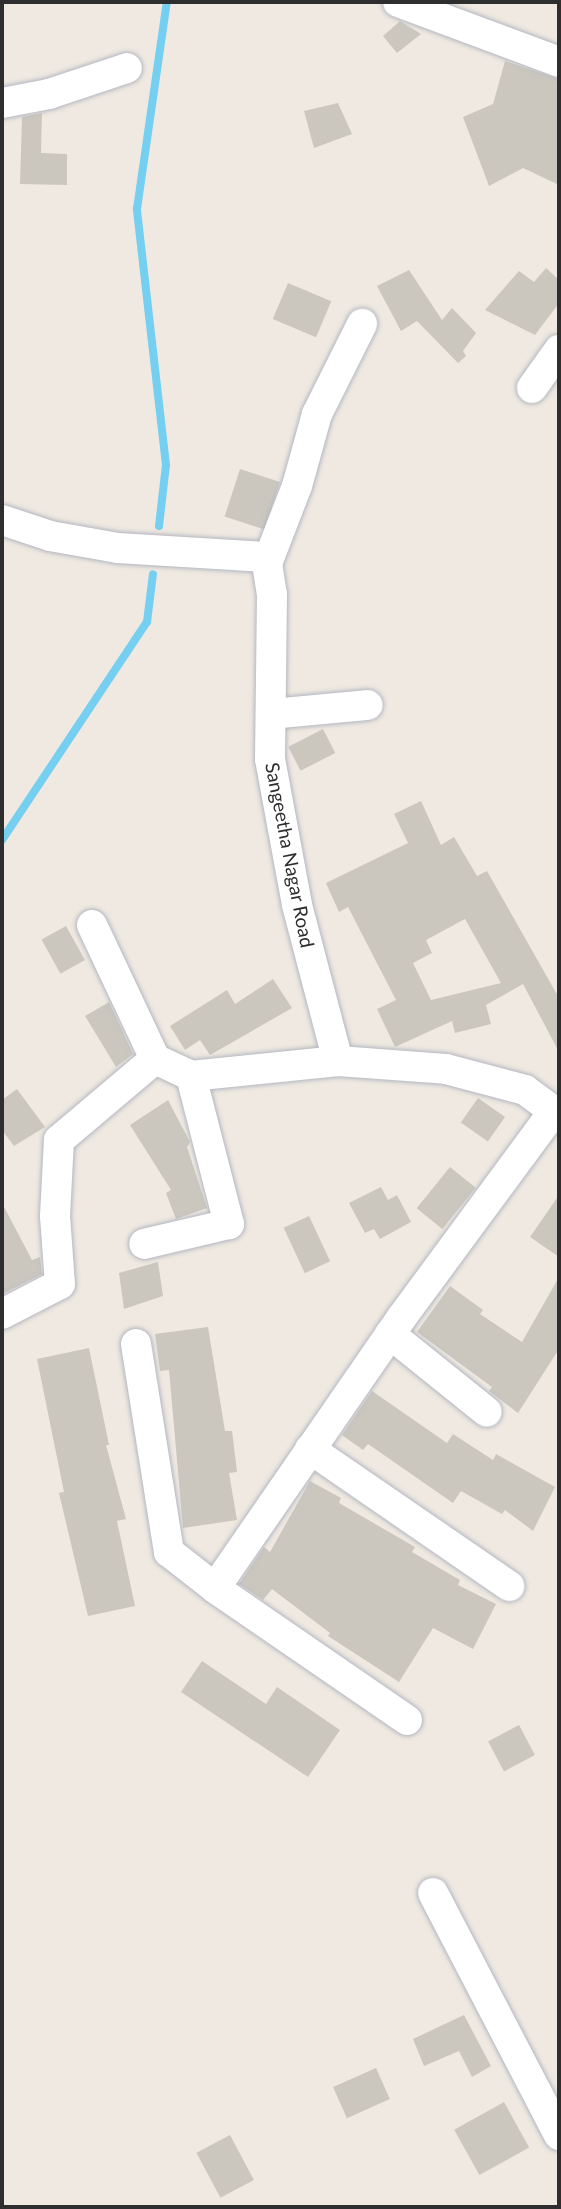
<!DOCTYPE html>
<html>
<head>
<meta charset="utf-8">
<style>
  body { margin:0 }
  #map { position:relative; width:561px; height:2209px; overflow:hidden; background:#efe9e1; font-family:Lato,sans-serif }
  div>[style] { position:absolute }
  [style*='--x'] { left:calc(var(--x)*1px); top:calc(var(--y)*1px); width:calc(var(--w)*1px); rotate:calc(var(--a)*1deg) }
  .stream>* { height:8px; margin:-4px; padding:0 4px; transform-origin:4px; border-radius:4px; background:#75cff0 }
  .building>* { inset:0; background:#cbc7bf; transform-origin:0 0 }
  .roads { filter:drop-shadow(0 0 2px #b4b7c1) drop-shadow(0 0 2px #b4b7c1) }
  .minor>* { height:30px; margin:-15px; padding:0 15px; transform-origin:15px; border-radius:15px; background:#fff }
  span { translate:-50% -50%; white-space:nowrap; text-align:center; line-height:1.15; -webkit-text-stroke:5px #fff; paint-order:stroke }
  .street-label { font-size:19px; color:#2e2e2e }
  .frame { position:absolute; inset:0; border:4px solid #2e2e2e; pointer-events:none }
</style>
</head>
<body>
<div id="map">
  <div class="stream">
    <i style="--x:159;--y:526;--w:61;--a:-83.5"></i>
    <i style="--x:166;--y:465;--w:258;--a:-96.5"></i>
    <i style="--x:137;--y:209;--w:209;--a:-81.8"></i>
    <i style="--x:2;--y:840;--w:262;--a:-56.4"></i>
    <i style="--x:147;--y:622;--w:48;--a:-82.9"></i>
  </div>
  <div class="building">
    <i style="clip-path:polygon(400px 21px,421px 34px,397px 53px,383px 36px)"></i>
    <i style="clip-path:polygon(505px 61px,559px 79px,559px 185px,523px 168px,489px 186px,463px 117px,493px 104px)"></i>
    <i style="clip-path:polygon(338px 103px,352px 134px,314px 148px,304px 111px)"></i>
    <i style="clip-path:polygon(42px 113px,41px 153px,67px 154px,67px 185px,20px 184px,22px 117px)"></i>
    <i style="clip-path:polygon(546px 268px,559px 280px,559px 303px,535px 335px,485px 310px,519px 271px,534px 282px)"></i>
    <i style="clip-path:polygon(409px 270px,442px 320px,452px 308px,476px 333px,463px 351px,466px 356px,458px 363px,417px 321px,401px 331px,377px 286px)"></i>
    <i style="left:288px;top:283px;width:47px;height:39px;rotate:23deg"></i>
    <i style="left:240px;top:469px;width:42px;height:50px;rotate:18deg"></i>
    <i style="left:323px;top:729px;width:27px;height:39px;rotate:63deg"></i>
    <i style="clip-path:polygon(evenodd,421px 801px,441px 845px,454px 837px,477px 876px,487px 871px,559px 998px,559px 1052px,523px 984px,486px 1005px,491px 1024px,455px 1033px,452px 1021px,395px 1047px,377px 1009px,396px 1000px,348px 907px,339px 912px,326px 883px,408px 843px,394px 814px,421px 801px,465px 919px,501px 983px,431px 1000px,413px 963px,432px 953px,426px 940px,465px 919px)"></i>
    <i style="left:66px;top:926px;width:39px;height:28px;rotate:61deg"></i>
    <i style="clip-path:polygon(273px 979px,292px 1008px,210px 1055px,200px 1040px,185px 1050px,170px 1026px,227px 990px,235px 1004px)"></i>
    <i style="clip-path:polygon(109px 1002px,133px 1054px,116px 1067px,85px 1016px)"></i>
    <i style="clip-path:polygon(17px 1089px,45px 1127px,14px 1146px,2px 1130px,2px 1100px)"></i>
    <i style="left:478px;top:1098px;width:33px;height:30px;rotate:35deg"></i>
    <i style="clip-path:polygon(168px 1100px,190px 1142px,187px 1147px,207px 1208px,176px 1219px,166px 1193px,171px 1190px,130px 1125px)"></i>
    <i style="left:450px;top:1167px;width:33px;height:53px;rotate:39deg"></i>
    <i style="clip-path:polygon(381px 1187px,388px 1200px,397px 1195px,411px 1222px,380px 1239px,374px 1229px,365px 1233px,349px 1203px)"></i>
    <i style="clip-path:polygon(559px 1195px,559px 1257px,530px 1237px)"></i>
    <i style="clip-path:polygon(2px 1203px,32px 1260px,40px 1257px,42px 1274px,2px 1294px)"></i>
    <i style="left:309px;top:1216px;width:50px;height:28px;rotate:65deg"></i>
    <i style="clip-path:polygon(158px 1262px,163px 1296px,124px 1309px,119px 1273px)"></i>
    <i style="clip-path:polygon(559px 1277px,559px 1349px,518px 1413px,489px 1391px,492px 1387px,417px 1332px,450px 1286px,483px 1310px,480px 1314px,522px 1342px)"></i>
    <i style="clip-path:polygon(208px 1327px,225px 1431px,232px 1431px,237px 1472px,229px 1473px,237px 1520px,183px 1528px,169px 1370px,160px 1371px,155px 1334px)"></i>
    <i style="clip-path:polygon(89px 1348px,109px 1445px,106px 1445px,126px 1519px,117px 1521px,135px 1606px,88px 1616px,59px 1493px,64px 1492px,37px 1359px)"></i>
    <i style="clip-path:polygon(372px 1391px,447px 1443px,453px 1434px,493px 1460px,496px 1454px,555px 1487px,533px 1531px,505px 1510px,502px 1514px,461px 1491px,453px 1503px,368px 1444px,363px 1450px,342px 1435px)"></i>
    <i style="clip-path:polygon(310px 1481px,341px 1498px,339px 1503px,415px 1547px,412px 1552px,460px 1580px,458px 1585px,496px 1604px,473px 1649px,433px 1628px,399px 1682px,328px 1636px,330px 1633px,272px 1589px,263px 1600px,239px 1584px,264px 1547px,270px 1552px)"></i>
    <i style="clip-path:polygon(202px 1661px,266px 1704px,277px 1687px,340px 1730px,308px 1777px,181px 1692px)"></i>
    <i style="left:519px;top:1725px;width:34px;height:35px;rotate:62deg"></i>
    <i style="clip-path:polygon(464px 2015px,491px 2066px,472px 2077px,459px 2051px,424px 2066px,413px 2039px)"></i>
    <i style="left:376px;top:2068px;width:34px;height:47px;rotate:66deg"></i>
    <i style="left:504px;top:2102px;width:52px;height:57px;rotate:61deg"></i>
    <i style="left:230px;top:2135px;width:51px;height:38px;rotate:62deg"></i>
  </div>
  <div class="roads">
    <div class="minor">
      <i style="--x:398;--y:2;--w:172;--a:20.4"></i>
      <i style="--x:2;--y:103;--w:48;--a:-10.8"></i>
      <i style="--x:49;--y:94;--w:82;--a:-18.4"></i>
      <i style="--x:532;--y:388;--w:47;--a:-54.6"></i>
      <i style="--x:2;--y:520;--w:51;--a:18.4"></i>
      <i style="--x:50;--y:536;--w:69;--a:10"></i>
      <i style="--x:118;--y:548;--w:148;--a:3.5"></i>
      <i style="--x:266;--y:557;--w:38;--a:81"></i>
      <i style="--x:272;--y:595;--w:164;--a:90.7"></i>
      <i style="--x:270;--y:759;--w:148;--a:79.5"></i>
      <i style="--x:297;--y:905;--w:161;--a:75.3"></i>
      <i style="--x:338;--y:1061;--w:108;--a:4.2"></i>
      <i style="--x:446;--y:1069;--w:82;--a:14.9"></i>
      <i style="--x:525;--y:1090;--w:42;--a:36.3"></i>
      <i style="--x:268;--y:561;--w:80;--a:-68.9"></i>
      <i style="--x:297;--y:486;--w:75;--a:-74.5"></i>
      <i style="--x:317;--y:414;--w:101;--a:-63.4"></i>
      <i style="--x:271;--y:714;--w:97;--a:-5.3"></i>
      <i style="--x:92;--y:925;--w:148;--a:64.8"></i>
      <i style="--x:155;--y:1059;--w:40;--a:25"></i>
      <i style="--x:191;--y:1076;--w:153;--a:75.6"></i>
      <i style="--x:229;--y:1224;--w:87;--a:166.8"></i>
      <i style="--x:191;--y:1076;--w:148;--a:-5.8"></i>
      <i style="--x:2;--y:1314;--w:65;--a:-27.3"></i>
      <i style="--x:60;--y:1284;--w:68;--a:-94.2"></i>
      <i style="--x:55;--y:1216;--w:76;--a:-87"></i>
      <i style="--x:59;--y:1140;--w:126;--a:-40.2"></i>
      <i style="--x:390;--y:1334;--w:124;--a:38.8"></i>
      <i style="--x:136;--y:1344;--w:211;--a:81"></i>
      <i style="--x:169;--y:1552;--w:58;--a:38"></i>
      <i style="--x:310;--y:1449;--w:242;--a:34.5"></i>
      <i style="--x:407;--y:1720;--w:233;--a:-145.5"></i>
      <i style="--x:215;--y:1588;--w:329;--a:-55.4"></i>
      <i style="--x:402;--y:1317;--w:256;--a:-53.6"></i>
      <i style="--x:433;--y:1893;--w:273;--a:62.5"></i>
    </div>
  </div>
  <div class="street-label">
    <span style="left:290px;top:855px;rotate:79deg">Sangeetha Nagar Road</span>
  </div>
  <div class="frame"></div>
</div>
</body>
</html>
